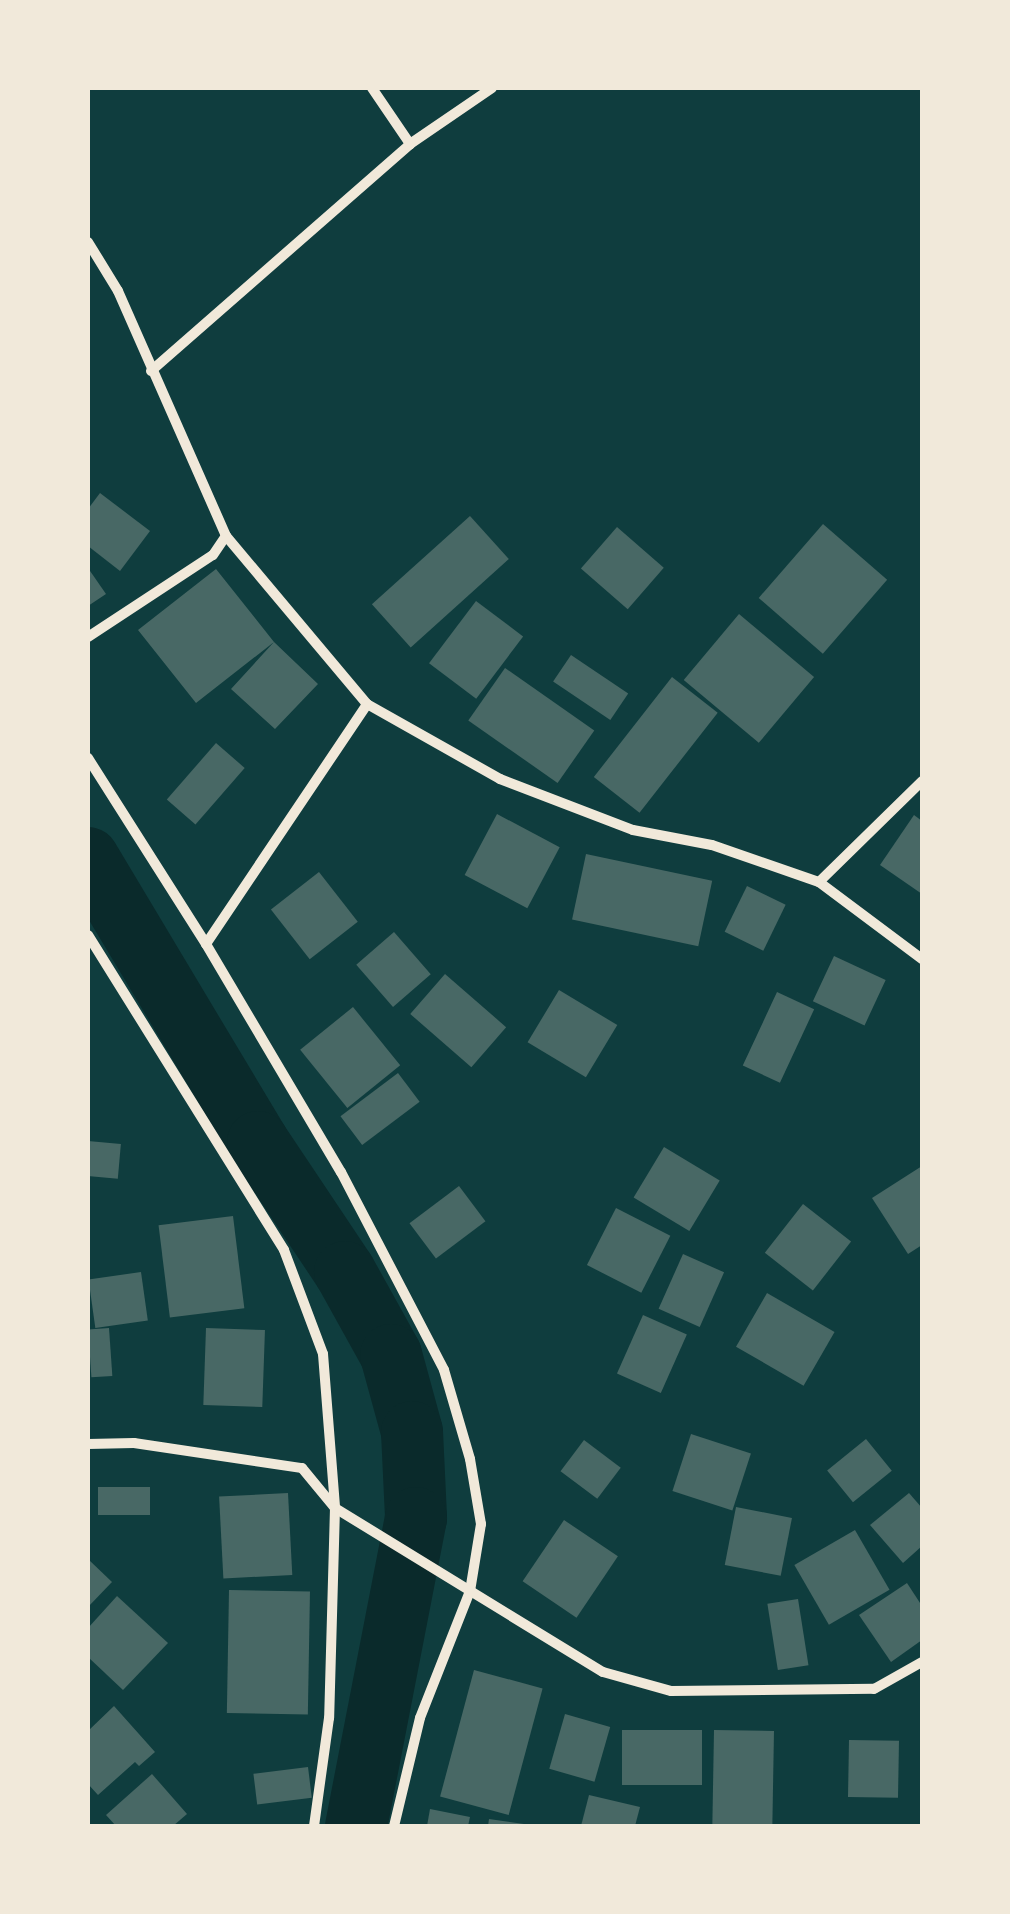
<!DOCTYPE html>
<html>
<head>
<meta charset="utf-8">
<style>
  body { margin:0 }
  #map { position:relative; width:1010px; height:1914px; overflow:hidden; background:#0f3d3e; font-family:Inter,sans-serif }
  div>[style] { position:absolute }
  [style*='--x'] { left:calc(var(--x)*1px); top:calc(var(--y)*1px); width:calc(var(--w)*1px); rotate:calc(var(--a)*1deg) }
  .river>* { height:62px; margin:-31px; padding:0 31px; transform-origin:31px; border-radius:31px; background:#0a2a2b }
  .building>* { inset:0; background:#486865; transform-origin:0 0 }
  .minor>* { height:10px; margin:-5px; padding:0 5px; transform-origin:5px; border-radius:5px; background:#f1e9da }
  span { translate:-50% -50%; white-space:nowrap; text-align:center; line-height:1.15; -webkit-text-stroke:9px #f1e9da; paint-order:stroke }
  .frame { position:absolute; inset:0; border:90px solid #f1e9da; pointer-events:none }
</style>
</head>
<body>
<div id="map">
  <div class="river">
    <i style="--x:88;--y:858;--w:331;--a:59.1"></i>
    <i style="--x:258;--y:1142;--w:156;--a:56.2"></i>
    <i style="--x:345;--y:1272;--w:95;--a:61"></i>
    <i style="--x:391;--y:1355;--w:80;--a:74.7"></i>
    <i style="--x:412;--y:1432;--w:86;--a:87.3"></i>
    <i style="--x:416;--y:1518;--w:314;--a:101"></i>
  </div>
  <div class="building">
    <i style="clip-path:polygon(100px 493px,150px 531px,120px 571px,88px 546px,88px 509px)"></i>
    <i style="left:470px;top:516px;width:58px;height:132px;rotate:48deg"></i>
    <i style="left:823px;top:524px;width:85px;height:98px;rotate:41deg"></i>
    <i style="left:617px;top:527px;width:62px;height:55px;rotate:41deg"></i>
    <i style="clip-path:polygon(88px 568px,106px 594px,88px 606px)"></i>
    <i style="clip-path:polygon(216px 569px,274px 642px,318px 684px,275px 729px,231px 689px,274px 642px,196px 703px,138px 630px)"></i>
    <i style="left:476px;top:601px;width:59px;height:78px;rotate:37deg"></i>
    <i style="left:739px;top:614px;width:98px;height:86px;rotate:40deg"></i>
    <i style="left:571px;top:655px;width:69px;height:32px;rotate:34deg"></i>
    <i style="left:505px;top:668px;width:109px;height:64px;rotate:35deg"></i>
    <i style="left:672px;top:677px;width:58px;height:127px;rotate:38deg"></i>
    <i style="left:216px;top:743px;width:38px;height:75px;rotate:41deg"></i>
    <i style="left:497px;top:814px;width:71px;height:69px;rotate:28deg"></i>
    <i style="clip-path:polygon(914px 815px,922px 821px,922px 894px,880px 865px)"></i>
    <i style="left:586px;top:854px;width:129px;height:67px;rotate:12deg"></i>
    <i style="left:319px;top:872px;width:63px;height:61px;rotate:52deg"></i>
    <i style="left:747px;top:886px;width:43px;height:51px;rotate:26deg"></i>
    <i style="left:394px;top:932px;width:56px;height:50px;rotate:49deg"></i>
    <i style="left:834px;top:956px;width:57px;height:50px;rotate:25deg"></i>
    <i style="left:445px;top:974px;width:81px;height:53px;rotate:41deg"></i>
    <i style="left:559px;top:990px;width:68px;height:61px;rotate:31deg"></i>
    <i style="left:777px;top:992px;width:41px;height:81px;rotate:25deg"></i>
    <i style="left:353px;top:1007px;width:75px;height:68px;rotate:51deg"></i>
    <i style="left:398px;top:1073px;width:36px;height:72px;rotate:53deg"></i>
    <i style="left:88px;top:1141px;width:33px;height:35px;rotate:5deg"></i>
    <i style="left:664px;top:1147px;width:65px;height:59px;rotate:31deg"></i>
    <i style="clip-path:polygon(922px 1166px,922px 1245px,908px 1254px,872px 1198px)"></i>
    <i style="left:459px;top:1186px;width:44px;height:62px;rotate:53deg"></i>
    <i style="left:803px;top:1204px;width:61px;height:62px;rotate:38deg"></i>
    <i style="left:616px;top:1208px;width:61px;height:64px;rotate:27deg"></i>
    <i style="left:233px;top:1216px;width:93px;height:75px;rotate:83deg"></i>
    <i style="left:683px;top:1254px;width:45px;height:60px;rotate:24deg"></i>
    <i style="left:141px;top:1272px;width:49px;height:53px;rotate:82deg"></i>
    <i style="left:767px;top:1293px;width:78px;height:62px;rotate:30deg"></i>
    <i style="left:643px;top:1315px;width:48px;height:64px;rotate:24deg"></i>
    <i style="left:109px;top:1328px;width:48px;height:21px;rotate:86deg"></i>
    <i style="left:206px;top:1328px;width:59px;height:77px;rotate:2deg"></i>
    <i style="left:691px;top:1434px;width:63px;height:60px;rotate:18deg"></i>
    <i style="left:866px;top:1439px;width:41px;height:50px;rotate:51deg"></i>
    <i style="left:584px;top:1440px;width:46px;height:39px;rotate:37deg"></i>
    <i style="left:98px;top:1487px;width:52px;height:28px"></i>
    <i style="left:288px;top:1493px;width:82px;height:69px;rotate:87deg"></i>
    <i style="clip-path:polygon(909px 1493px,922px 1508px,922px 1546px,903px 1563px,870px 1525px)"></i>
    <i style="left:736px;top:1507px;width:57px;height:59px;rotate:11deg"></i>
    <i style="left:564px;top:1520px;width:65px;height:74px;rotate:34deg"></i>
    <i style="left:855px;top:1530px;width:69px;height:70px;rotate:60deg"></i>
    <i style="clip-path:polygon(88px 1559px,112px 1582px,88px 1607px)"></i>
    <i style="clip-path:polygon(907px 1583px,922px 1606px,922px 1640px,891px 1662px,859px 1615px)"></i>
    <i style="left:229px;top:1590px;width:81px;height:123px;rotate:1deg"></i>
    <i style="clip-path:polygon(117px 1596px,168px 1643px,123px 1690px,88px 1657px,88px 1628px)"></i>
    <i style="left:798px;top:1599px;width:67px;height:31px;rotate:81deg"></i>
    <i style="left:474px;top:1670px;width:71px;height:131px;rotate:15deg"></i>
    <i style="clip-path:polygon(114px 1706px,155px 1752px,139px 1766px,135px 1762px,98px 1795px,88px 1784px,88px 1731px)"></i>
    <i style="left:565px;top:1714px;width:47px;height:57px;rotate:16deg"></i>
    <i style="left:622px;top:1730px;width:80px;height:55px"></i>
    <i style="left:714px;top:1730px;width:60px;height:96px;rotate:1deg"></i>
    <i style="left:849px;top:1740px;width:50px;height:57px;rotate:1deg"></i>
    <i style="left:308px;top:1767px;width:31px;height:55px;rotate:83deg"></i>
    <i style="clip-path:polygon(152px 1774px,187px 1814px,173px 1826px,116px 1826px,106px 1815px)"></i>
    <i style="clip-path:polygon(589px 1795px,640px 1807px,635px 1826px,581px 1826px)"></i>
    <i style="clip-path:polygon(430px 1809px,470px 1817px,468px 1826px,427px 1826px)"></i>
    <i style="clip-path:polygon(489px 1819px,524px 1824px,524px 1826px,488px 1826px)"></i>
  </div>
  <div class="minor">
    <i style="--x:372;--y:88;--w:68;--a:55.8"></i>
    <i style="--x:88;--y:242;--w:57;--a:58.5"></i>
    <i style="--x:118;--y:291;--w:268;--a:66.2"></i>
    <i style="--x:226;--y:536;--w:219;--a:50"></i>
    <i style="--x:367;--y:704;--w:153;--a:29.4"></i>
    <i style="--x:500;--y:779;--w:142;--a:21"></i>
    <i style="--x:633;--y:830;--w:80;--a:10.8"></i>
    <i style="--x:712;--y:845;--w:113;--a:19.1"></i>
    <i style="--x:819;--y:882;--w:129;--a:36.8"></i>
    <i style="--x:151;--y:371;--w:344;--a:-41.2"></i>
    <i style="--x:410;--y:144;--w:99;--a:-34.3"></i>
    <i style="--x:88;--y:637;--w:149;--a:-33.3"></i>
    <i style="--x:213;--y:555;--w:23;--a:-56"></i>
    <i style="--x:88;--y:758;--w:220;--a:57.6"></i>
    <i style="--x:206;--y:944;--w:265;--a:59.4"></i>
    <i style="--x:341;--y:1172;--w:223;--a:62.5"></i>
    <i style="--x:444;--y:1370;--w:93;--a:73.7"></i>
    <i style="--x:470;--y:1459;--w:66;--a:80.4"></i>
    <i style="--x:481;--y:1524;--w:68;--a:99.3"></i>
    <i style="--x:470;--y:1591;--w:136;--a:111.5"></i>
    <i style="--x:420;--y:1718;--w:111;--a:103.5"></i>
    <i style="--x:819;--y:882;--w:144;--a:-44.4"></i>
    <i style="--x:88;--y:935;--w:371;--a:58.1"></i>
    <i style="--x:284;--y:1250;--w:111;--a:69.4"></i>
    <i style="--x:323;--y:1354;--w:154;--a:85.5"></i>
    <i style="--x:335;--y:1508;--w:210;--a:91.6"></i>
    <i style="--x:329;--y:1718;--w:109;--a:97.9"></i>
    <i style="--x:206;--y:944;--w:289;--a:-56.1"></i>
    <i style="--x:88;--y:1444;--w:46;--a:-1.2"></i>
    <i style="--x:134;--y:1443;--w:170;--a:8.5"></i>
    <i style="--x:302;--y:1468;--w:52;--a:50.5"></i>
    <i style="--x:335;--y:1508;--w:314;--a:31.5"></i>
    <i style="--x:603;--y:1672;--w:71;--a:15.6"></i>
    <i style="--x:671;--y:1691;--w:203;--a:-0.6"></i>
    <i style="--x:874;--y:1689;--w:55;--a:-29.4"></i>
  </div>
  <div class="frame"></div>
</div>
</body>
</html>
